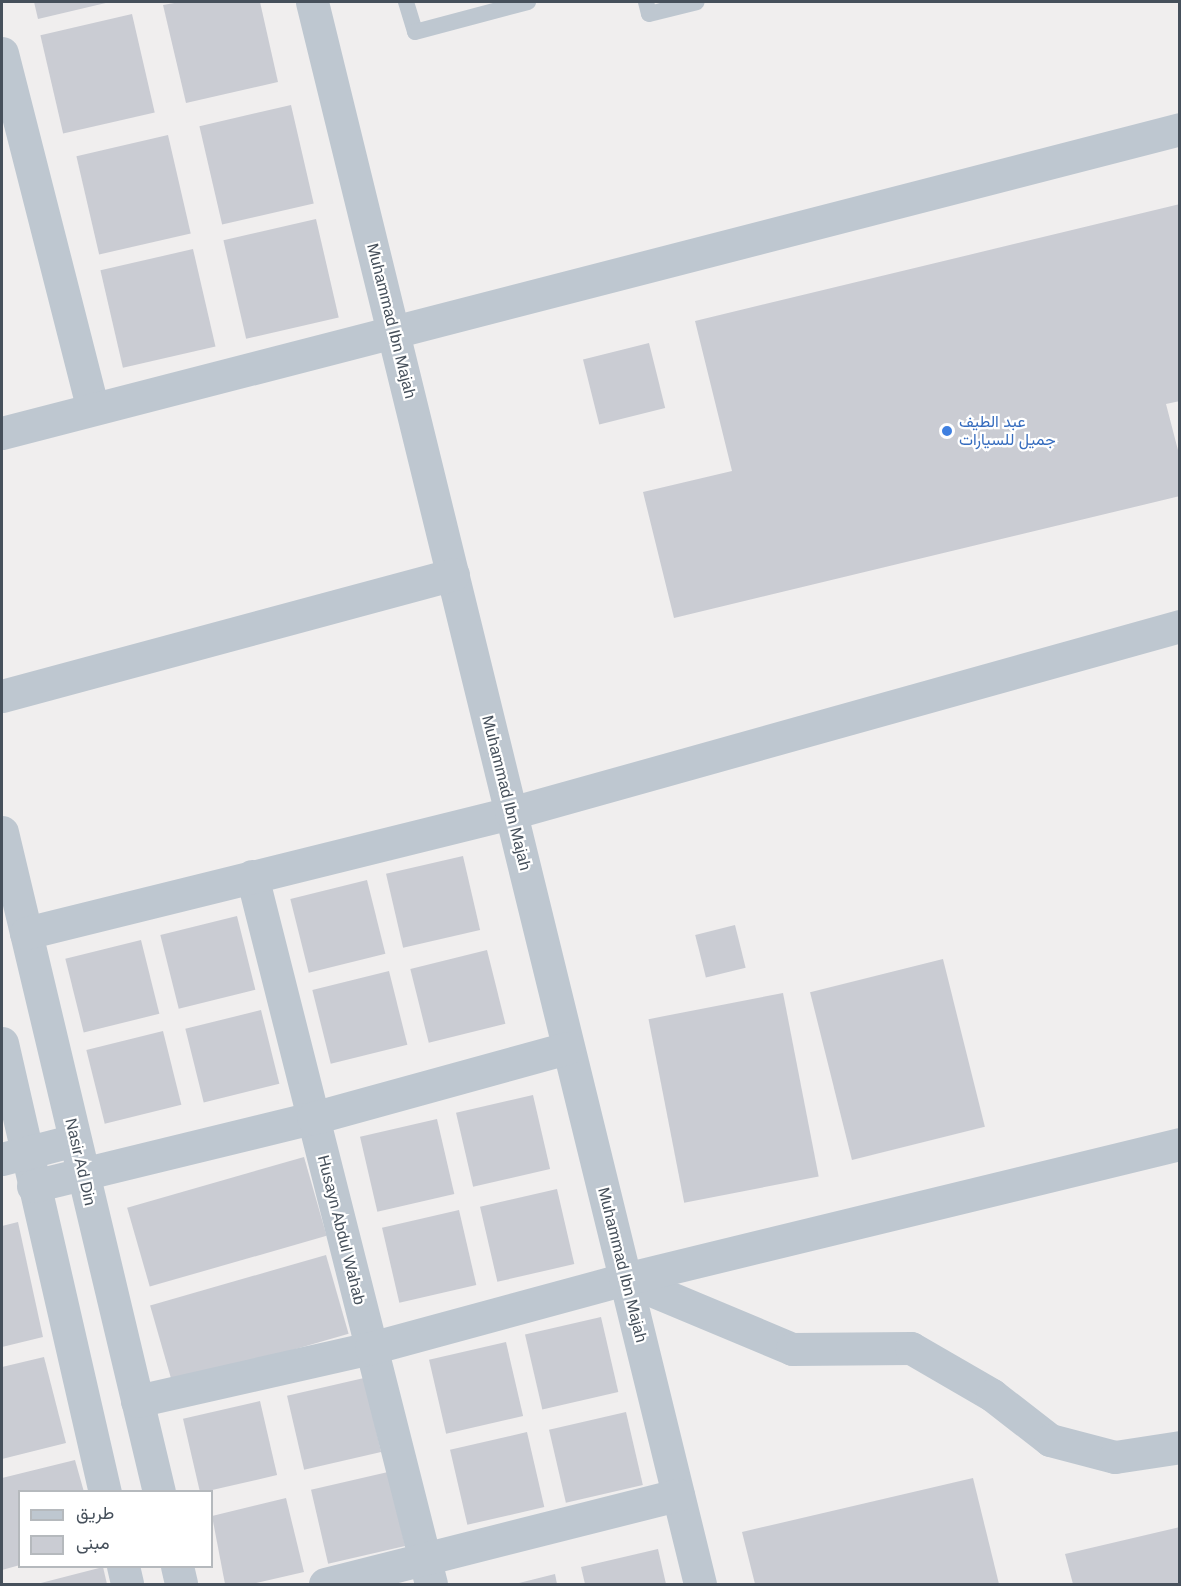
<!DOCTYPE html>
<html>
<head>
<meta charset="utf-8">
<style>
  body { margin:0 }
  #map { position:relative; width:1181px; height:1586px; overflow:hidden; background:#f0eeee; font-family:Helvetica,Vazirmatn,sans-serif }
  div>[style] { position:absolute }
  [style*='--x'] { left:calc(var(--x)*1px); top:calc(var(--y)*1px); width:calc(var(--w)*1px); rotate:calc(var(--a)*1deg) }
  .building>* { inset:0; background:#caccd3; transform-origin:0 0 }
  .service>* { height:16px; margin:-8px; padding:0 8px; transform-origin:8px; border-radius:8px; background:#bec7d0 }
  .minor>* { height:33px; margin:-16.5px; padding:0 16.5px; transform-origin:16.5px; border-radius:16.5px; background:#bec7d0 }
  .dots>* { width:16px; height:16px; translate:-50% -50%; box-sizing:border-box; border:3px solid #fff; border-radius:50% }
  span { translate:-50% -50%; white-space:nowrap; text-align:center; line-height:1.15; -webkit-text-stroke:4.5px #fff; paint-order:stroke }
  .street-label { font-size:16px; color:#46505b }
  .shop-label { font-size:16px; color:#366cbe }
  .left { translate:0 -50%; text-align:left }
  .frame { position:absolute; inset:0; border:3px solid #46505b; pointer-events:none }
  .legend { position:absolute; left:18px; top:1490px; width:195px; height:78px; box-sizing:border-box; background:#fff; border:2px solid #b5b9bd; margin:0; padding:8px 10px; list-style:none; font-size:18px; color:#46505b }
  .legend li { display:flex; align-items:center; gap:12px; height:30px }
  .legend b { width:30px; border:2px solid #b5b9bd }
</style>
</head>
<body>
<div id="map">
  <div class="building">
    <i style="clip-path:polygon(34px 2px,110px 2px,38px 19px)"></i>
    <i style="clip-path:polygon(180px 2px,260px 2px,278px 82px,186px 103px,163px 5px)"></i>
    <i style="left:132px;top:14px;width:101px;height:94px;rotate:77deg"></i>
    <i style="left:291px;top:105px;width:101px;height:94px;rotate:77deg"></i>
    <i style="left:168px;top:135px;width:101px;height:94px;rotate:77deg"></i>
    <i style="clip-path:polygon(1180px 204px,1180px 401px,1166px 404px,1180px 458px,1180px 496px,674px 618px,643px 492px,732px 471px,695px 321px)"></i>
    <i style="left:316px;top:219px;width:101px;height:95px;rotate:77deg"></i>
    <i style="left:193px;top:249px;width:100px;height:95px;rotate:77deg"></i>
    <i style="left:649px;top:343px;width:67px;height:68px;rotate:76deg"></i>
    <i style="left:463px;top:856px;width:76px;height:79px;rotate:77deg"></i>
    <i style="left:367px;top:880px;width:76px;height:79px;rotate:76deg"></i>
    <i style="left:237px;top:916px;width:76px;height:79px;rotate:76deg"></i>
    <i style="left:735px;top:925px;width:44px;height:41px;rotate:76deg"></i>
    <i style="left:141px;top:940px;width:76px;height:78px;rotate:76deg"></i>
    <i style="left:487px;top:950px;width:76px;height:79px;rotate:76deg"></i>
    <i style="left:943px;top:959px;width:173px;height:137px;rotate:76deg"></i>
    <i style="left:389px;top:971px;width:76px;height:79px;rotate:76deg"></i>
    <i style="left:783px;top:993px;width:187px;height:137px;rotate:79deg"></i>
    <i style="left:261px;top:1010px;width:76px;height:78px;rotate:76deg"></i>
    <i style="left:163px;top:1031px;width:76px;height:79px;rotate:76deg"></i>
    <i style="left:533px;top:1095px;width:76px;height:79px;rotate:77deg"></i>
    <i style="left:437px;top:1119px;width:77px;height:79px;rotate:77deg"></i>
    <i style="left:304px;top:1157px;width:82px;height:184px;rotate:74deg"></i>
    <i style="left:557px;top:1189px;width:77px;height:79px;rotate:77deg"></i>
    <i style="left:459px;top:1210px;width:77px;height:79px;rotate:77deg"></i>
    <i style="clip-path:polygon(18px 1222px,43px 1337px,2px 1347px,2px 1226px)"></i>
    <i style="left:326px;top:1255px;width:82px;height:183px;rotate:74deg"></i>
    <i style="left:601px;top:1317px;width:77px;height:78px;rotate:77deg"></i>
    <i style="left:506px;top:1342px;width:76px;height:79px;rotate:77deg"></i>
    <i style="clip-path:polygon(44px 1357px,66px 1443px,2px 1459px,2px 1367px)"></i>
    <i style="left:364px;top:1378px;width:76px;height:79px;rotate:77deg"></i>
    <i style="left:260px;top:1401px;width:76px;height:79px;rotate:77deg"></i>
    <i style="left:626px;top:1412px;width:75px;height:79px;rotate:77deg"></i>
    <i style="left:527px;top:1432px;width:77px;height:79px;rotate:77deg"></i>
    <i style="clip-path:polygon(75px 1460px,84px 1492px,20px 1492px,20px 1565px,2px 1570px,2px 1478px)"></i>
    <i style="left:388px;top:1472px;width:76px;height:79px;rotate:77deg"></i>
    <i style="clip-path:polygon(973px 1478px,999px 1584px,755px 1584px,742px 1532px)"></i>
    <i style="clip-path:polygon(286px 1498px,304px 1572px,252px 1584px,225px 1584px,212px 1516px)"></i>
    <i style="clip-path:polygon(1180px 1527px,1180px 1584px,1073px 1584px,1065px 1554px)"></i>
    <i style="clip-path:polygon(658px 1549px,666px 1584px,585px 1584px,581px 1567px)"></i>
    <i style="clip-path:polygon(103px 1567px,107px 1584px,37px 1584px)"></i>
    <i style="clip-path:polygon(555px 1574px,557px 1584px,515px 1584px)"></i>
  </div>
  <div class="service">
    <i style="--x:406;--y:2;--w:31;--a:73"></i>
    <i style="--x:415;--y:32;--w:117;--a:-14.9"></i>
    <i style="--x:646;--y:2;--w:12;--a:76"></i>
    <i style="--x:649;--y:14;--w:49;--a:-14"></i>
  </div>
  <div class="minor">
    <i style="--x:312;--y:2;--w:1629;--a:76.22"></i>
    <i style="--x:2;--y:53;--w:367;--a:75.7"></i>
    <i style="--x:2;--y:433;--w:1217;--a:-14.47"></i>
    <i style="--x:2;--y:696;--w:467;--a:-15.1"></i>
    <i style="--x:2;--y:832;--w:678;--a:76.62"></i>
    <i style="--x:252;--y:876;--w:730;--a:75.81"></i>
    <i style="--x:26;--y:933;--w:500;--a:-13.9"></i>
    <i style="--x:511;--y:813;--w:695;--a:-15.62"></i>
    <i style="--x:2;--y:1043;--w:461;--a:77.1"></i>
    <i style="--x:2;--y:1159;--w:75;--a:-14.6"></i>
    <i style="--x:33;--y:1186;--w:288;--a:-13.7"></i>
    <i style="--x:313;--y:1118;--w:264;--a:-15.4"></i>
    <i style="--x:625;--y:1279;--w:181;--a:22.7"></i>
    <i style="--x:792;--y:1349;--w:119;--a:-0.5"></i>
    <i style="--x:911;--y:1348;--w:94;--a:30.1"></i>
    <i style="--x:992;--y:1395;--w:73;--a:37.8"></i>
    <i style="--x:1050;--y:1440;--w:67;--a:14.7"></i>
    <i style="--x:1115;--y:1457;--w:66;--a:-8.7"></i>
    <i style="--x:137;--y:1401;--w:240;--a:-12.8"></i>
    <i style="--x:371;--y:1348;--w:263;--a:-15.2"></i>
    <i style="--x:625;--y:1279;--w:571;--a:-13.67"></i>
    <i style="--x:123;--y:1566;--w:18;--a:77"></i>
    <i style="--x:177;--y:1566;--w:18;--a:77"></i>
    <i style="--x:325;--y:1584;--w:364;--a:-14.2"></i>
  </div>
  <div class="dots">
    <i style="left:947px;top:431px;background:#3f7fe0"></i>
  </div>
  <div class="street-label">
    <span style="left:391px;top:321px;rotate:76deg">Muhammad Ibn Majah</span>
    <span style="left:506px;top:793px;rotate:76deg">Muhammad Ibn Majah</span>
    <span style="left:80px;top:1162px;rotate:77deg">Nasir Ad Din</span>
    <span style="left:341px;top:1230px;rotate:76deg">Husayn Abdul Wahab</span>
    <span style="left:622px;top:1265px;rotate:76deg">Muhammad Ibn Majah</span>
  </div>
  <div class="shop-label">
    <span class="left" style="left:959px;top:431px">عبد الطيف<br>جميل للسيارات</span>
  </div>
  <div class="frame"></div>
  <ul class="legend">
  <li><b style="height:8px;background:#bec7d0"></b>طريق</li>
  <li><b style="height:16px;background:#caccd3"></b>مبنى</li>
  </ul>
</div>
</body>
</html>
